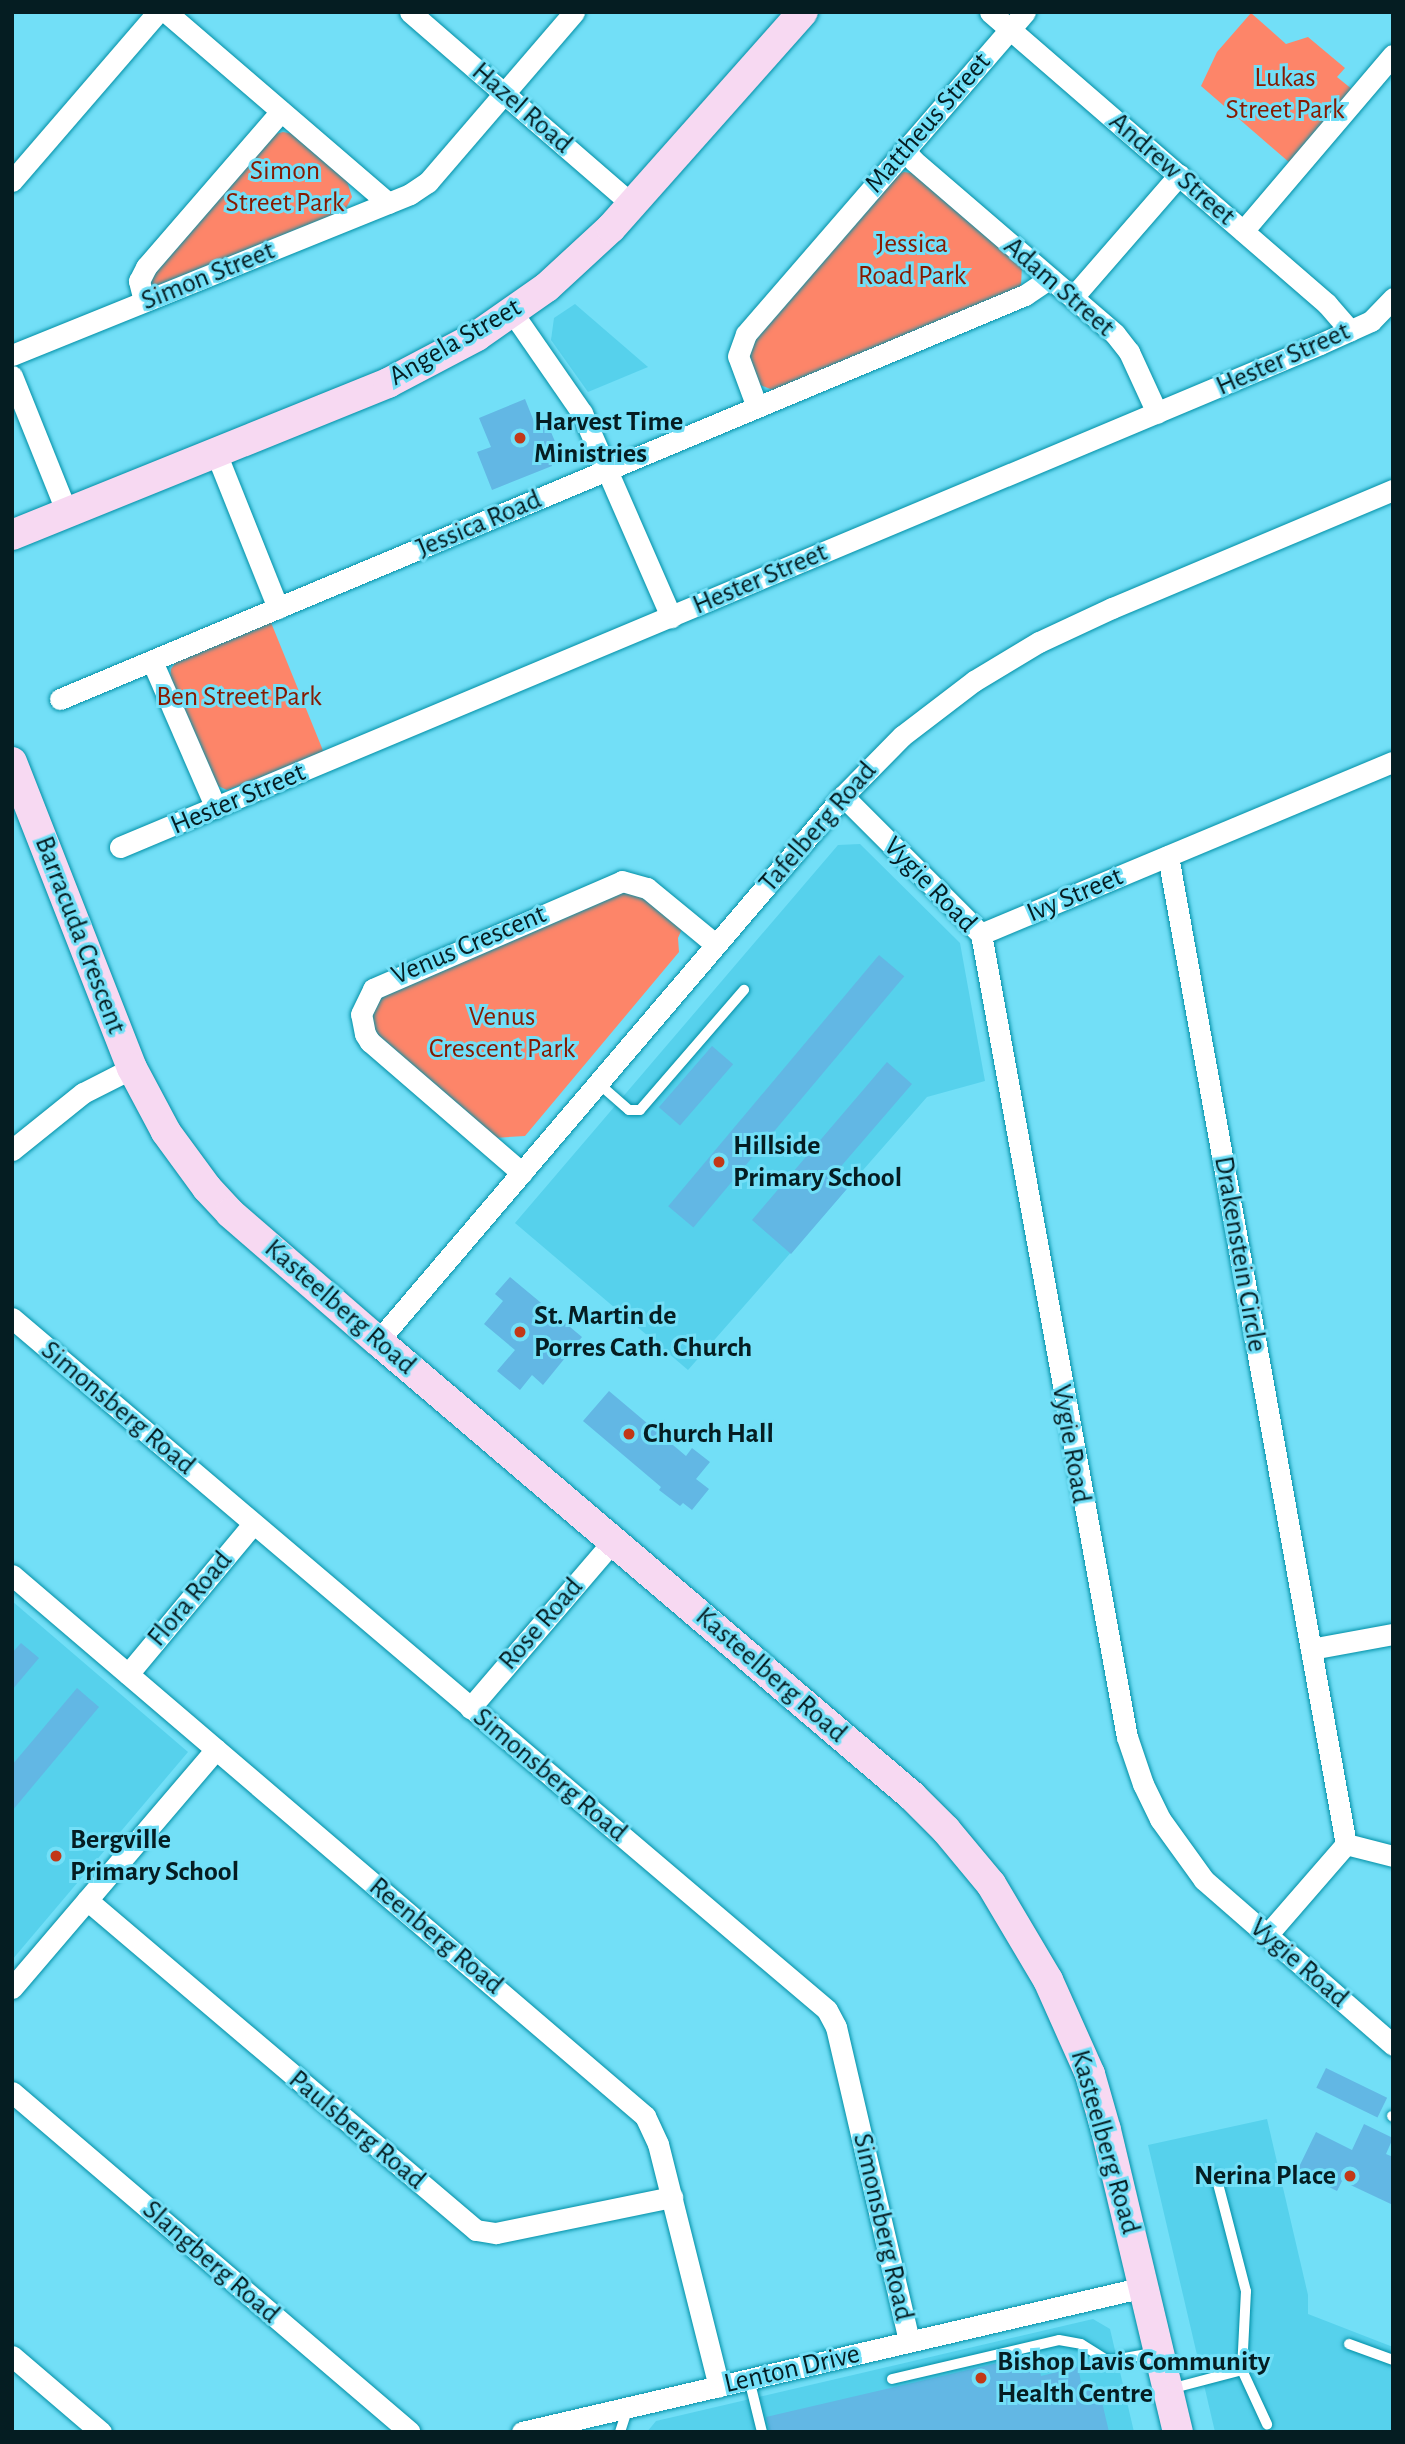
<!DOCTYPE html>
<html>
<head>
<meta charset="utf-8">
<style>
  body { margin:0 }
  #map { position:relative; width:1405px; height:2444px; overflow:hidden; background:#72dff7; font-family:"Alegreya Sans",sans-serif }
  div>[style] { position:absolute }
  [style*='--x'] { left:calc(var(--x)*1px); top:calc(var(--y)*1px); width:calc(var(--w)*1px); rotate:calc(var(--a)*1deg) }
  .built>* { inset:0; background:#56d1ec }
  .green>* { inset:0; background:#fd8569 }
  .building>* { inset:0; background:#62b7e4; transform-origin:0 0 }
  .roads { filter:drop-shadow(0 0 2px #008fa6) drop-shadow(0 0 2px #008fa6) }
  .lane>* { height:10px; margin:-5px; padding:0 5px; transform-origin:5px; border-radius:5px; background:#fff }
  .street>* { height:21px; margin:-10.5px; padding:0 10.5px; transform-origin:10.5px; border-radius:10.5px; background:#fff }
  .secondary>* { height:30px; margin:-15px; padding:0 15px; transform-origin:15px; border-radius:15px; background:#f7d9f2 }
  .dots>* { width:19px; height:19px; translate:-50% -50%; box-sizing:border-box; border:4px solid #72dff7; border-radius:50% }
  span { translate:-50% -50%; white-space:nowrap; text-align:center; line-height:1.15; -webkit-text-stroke:6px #72dff7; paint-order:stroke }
  .park-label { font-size:28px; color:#871a00 }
  .street-label { font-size:28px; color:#051d22 }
  .poi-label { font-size:28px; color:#051d22; font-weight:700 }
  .left { translate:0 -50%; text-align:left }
  .right { translate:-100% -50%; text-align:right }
  .frame { position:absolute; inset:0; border:14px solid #051d22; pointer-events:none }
</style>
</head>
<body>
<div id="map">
  <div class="built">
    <i style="clip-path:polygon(575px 304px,648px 367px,588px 392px,551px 340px,554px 318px)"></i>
    <i style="clip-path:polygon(860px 844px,960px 943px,985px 1081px,927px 1097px,688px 1370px,515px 1223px,838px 845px)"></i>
    <i style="clip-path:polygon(12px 1601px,188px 1752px,12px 1960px)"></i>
    <i style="clip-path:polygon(1267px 2119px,1308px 2295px,1308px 2314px,1393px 2347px,1393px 2432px,1215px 2432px,1148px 2145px)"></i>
    <i style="clip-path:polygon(1093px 2319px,1110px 2329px,1134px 2432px,647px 2432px,656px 2421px)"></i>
  </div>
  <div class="green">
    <i style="clip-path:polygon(1251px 13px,1286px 44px,1308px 37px,1345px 68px,1337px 77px,1353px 90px,1290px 163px,1201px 86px,1217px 52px)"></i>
    <i style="clip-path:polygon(283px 132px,294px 134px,346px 178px,352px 197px,345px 210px,151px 288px,147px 278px,272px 135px)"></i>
    <i style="clip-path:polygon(904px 172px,918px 174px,1022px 266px,1021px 285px,1017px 289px,773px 390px,760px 385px,747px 360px,752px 339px,898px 174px)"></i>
    <i style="clip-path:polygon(270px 620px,324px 753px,227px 790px,216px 785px,170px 680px,171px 669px,178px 659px)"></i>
    <i style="clip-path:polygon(622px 891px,641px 895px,682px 929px,678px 938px,679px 952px,525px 1136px,494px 1138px,372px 1031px,371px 1009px,379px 995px)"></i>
  </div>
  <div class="building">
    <i style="clip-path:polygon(525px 399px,537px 429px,548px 425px,562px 458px,551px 463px,552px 466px,492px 490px,477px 452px,491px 447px,479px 418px)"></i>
    <i style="left:879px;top:955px;width:33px;height:328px;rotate:40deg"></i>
    <i style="left:712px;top:1046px;width:28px;height:81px;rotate:41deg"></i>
    <i style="clip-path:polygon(887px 1062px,912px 1084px,837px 1171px,852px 1183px,791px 1254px,752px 1220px)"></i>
    <i style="clip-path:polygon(510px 1277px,582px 1337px,543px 1385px,532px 1375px,520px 1390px,497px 1371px,515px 1350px,484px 1324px,503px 1301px,495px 1294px)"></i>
    <i style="clip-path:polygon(609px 1391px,686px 1456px,692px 1448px,710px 1462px,696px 1479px,709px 1489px,692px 1510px,683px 1503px,680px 1506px,659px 1490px,661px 1487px,583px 1421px)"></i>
    <i style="clip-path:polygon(21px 1643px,39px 1658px,12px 1690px,12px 1653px)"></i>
    <i style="clip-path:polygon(77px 1688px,99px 1707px,12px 1811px,12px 1765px)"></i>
    <i style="left:1326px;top:2068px;width:68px;height:22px;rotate:26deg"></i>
    <i style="clip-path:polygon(1364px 2124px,1393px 2138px,1386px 2154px,1393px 2157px,1393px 2205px,1342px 2181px,1337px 2191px,1297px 2171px,1316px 2132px,1352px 2150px)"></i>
    <i style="clip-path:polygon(1036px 2354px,1041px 2376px,1078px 2367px,1083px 2392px,1099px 2389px,1109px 2432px,770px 2432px,766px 2417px)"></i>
  </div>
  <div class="roads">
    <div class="lane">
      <i style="--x:598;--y:1083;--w:41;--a:41.1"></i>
      <i style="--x:629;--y:1110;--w:11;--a:0"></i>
      <i style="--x:640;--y:1110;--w:159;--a:-49.1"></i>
      <i style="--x:1392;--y:2116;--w:1;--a:45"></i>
      <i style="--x:1216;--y:2176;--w:119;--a:75.4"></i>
      <i style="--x:1246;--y:2291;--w:79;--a:92.9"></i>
      <i style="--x:1242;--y:2370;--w:60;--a:65.2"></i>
      <i style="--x:1349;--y:2344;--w:47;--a:20"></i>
      <i style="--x:749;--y:2379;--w:55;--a:76.2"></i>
      <i style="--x:892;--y:2379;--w:171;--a:-13.1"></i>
      <i style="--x:1059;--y:2340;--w:22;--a:10"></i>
      <i style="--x:1081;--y:2344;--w:32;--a:32"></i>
      <i style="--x:1108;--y:2361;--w:51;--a:-10.2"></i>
      <i style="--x:1170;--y:2389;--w:74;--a:-14.8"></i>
      <i style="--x:620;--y:2432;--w:26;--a:-72"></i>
    </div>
    <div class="street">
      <i style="--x:166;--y:12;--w:293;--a:40.7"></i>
      <i style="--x:410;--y:12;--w:295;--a:40.9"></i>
      <i style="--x:990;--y:12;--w:446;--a:40.9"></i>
      <i style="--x:1327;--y:304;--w:35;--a:49"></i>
      <i style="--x:905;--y:150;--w:14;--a:51"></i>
      <i style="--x:914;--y:161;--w:265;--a:40.7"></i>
      <i style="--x:1115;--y:334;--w:23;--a:52"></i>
      <i style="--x:1129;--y:352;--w:67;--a:65.3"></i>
      <i style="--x:12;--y:181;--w:223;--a:-49.2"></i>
      <i style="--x:1243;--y:231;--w:231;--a:-49.6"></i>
      <i style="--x:1073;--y:297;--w:162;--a:-49"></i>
      <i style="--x:144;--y:301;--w:21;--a:-104"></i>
      <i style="--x:139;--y:281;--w:16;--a:-63"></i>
      <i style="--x:146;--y:267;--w:206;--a:-49.1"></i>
      <i style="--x:512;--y:312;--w:123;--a:55.3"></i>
      <i style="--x:582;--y:413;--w:223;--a:66.4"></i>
      <i style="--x:12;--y:355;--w:429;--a:-22"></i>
      <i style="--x:410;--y:194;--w:22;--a:-34"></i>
      <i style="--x:428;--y:182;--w:224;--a:-49.3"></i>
      <i style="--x:12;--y:376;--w:148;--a:68.1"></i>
      <i style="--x:757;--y:407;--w:54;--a:-110.4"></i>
      <i style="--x:738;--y:356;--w:23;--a:-70"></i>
      <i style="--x:746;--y:334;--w:426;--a:-49.1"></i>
      <i style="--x:216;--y:453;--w:167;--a:68.2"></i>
      <i style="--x:152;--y:661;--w:160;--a:66.5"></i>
      <i style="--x:60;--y:699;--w:1046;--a:-22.72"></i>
      <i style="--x:1025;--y:295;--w:30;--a:-34"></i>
      <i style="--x:843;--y:796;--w:195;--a:45"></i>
      <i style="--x:981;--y:934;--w:816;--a:79.7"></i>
      <i style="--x:1127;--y:1737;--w:50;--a:71.2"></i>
      <i style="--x:1143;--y:1784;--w:39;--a:64"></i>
      <i style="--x:1160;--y:1819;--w:75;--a:54.2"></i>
      <i style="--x:1204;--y:1880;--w:251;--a:41.1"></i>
      <i style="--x:120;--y:847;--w:1301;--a:-22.74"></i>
      <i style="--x:1320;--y:344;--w:56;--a:-24.3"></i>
      <i style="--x:1371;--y:321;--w:32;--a:-46"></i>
      <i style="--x:1168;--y:856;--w:1004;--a:79.79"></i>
      <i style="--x:981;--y:934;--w:446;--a:-22.7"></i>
      <i style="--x:12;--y:1150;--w:91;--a:-38.8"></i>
      <i style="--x:83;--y:1093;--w:55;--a:-27"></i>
      <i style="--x:522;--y:1173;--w:201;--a:-139.2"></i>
      <i style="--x:370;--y:1042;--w:9;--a:-122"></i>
      <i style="--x:365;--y:1034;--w:20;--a:-101"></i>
      <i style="--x:361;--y:1014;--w:28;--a:-64"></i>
      <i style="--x:373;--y:989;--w:271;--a:-23.4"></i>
      <i style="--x:622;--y:881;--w:26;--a:16"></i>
      <i style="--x:647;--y:888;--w:88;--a:39.5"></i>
      <i style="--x:12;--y:1318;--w:1069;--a:40.33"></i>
      <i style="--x:827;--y:2010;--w:19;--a:62"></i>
      <i style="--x:836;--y:2027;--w:322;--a:76.9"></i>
      <i style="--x:378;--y:1341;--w:716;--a:-49.53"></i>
      <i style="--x:843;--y:796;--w:84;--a:-45.5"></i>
      <i style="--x:902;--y:736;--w:91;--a:-37.4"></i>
      <i style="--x:974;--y:681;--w:76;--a:-31"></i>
      <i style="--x:1039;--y:642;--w:81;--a:-25"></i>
      <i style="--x:1112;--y:608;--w:305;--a:-22.8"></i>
      <i style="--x:12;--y:1575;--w:833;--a:40.52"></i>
      <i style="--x:645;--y:2116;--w:31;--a:65"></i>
      <i style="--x:658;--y:2144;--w:250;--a:75.9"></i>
      <i style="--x:1311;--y:1649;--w:83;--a:-10.4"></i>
      <i style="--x:128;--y:1674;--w:195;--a:-50.2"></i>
      <i style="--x:470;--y:1708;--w:220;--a:-49.4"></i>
      <i style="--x:1346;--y:1844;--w:49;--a:14.3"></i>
      <i style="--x:87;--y:1900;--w:510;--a:40.31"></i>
      <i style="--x:476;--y:2230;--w:20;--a:9"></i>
      <i style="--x:496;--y:2233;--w:180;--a:-11.6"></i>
      <i style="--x:1267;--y:1935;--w:121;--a:-49"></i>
      <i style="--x:12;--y:1988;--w:314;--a:-49.5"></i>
      <i style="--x:12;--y:2092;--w:523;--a:40.51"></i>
      <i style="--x:12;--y:2356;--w:117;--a:40.5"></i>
      <i style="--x:522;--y:2432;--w:639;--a:-13.12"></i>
    </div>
    <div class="secondary">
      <i style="--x:12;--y:535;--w:406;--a:-22"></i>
      <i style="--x:388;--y:383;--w:101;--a:-27.8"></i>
      <i style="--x:477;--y:336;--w:85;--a:-35"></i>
      <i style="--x:547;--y:287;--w:87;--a:-42.7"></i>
      <i style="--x:611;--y:228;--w:289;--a:-48.4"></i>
      <i style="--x:12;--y:762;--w:329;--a:68.6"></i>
      <i style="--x:132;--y:1068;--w:72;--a:62"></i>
      <i style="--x:166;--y:1132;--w:69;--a:53.8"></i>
      <i style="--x:207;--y:1188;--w:34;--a:47"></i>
      <i style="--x:230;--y:1213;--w:196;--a:40.9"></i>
      <i style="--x:378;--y:1341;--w:702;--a:40.43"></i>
      <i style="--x:912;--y:1796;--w:48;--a:45"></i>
      <i style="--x:946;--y:1830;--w:70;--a:50.2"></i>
      <i style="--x:991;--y:1884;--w:112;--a:59.3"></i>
      <i style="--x:1048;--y:1980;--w:103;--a:65.9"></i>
      <i style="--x:1090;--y:2074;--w:58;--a:74.1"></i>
      <i style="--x:1106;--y:2130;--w:310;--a:76.6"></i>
    </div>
  </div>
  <div class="dots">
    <i style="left:520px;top:438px;background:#c23817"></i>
    <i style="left:719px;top:1162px;background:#c23817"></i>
    <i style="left:520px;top:1332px;background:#c23817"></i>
    <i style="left:629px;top:1434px;background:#c23817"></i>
    <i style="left:56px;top:1856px;background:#c23817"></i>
    <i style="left:1350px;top:2176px;background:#c23817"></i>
    <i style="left:981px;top:2378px;background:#c23817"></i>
  </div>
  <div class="park-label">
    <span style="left:1285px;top:94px">Lukas<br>Street Park</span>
    <span style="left:285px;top:187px">Simon<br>Street Park</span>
    <span style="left:912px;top:260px">Jessica<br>Road Park</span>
    <span style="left:239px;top:697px">Ben Street Park</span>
    <span style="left:502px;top:1033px">Venus<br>Crescent Park</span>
  </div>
  <div class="street-label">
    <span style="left:522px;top:108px;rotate:41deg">Hazel Road</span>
    <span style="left:928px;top:123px;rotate:-49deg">Mattheus Street</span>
    <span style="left:1172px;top:169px;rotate:41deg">Andrew Street</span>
    <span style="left:208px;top:276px;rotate:-22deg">Simon Street</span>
    <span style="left:1059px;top:287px;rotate:41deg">Adam Street</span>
    <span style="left:455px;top:342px;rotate:-30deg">Angela Street</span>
    <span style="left:1283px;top:359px;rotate:-24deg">Hester Street</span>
    <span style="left:479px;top:524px;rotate:-23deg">Jessica Road</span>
    <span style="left:760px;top:579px;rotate:-23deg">Hester Street</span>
    <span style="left:238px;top:799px;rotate:-23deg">Hester Street</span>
    <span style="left:818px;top:827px;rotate:-49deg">Tafelberg Road</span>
    <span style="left:930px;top:885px;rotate:46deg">Vygie Road</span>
    <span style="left:1075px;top:895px;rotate:-23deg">Ivy Street</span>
    <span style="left:80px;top:935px;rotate:69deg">Barracuda Crescent</span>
    <span style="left:469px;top:945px;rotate:-23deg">Venus Crescent</span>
    <span style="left:1240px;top:1254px;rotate:80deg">Drakenstein Circle</span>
    <span style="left:340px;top:1307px;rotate:41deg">Kasteelberg Road</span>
    <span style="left:118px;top:1408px;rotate:40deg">Simonsberg Road</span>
    <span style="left:1071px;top:1444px;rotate:80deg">Vygie Road</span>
    <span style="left:190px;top:1599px;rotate:-50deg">Flora Road</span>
    <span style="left:541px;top:1624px;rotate:-49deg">Rose Road</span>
    <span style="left:771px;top:1675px;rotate:41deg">Kasteelberg Road</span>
    <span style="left:550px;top:1775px;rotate:40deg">Simonsberg Road</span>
    <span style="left:436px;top:1936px;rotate:40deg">Reenberg Road</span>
    <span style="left:1299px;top:1963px;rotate:41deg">Vygie Road</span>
    <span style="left:357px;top:2130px;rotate:40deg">Paulsberg Road</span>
    <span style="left:1105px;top:2142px;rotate:74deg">Kasteelberg Road</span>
    <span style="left:883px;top:2227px;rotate:77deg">Simonsberg Road</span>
    <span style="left:211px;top:2262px;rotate:41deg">Slangberg Road</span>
    <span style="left:792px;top:2369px;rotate:-13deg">Lenton Drive</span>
  </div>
  <div class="poi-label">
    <span class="left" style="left:534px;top:438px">Harvest Time<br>Ministries</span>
    <span class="left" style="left:733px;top:1162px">Hillside<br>Primary School</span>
    <span class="left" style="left:534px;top:1332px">St. Martin de<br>Porres Cath. Church</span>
    <span class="left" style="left:643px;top:1434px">Church Hall</span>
    <span class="left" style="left:70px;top:1856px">Bergville<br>Primary School</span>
    <span class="right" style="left:1336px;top:2176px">Nerina Place</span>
    <span class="left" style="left:997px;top:2378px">Bishop Lavis Community<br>Health Centre</span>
  </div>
  <div class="frame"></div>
</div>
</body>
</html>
